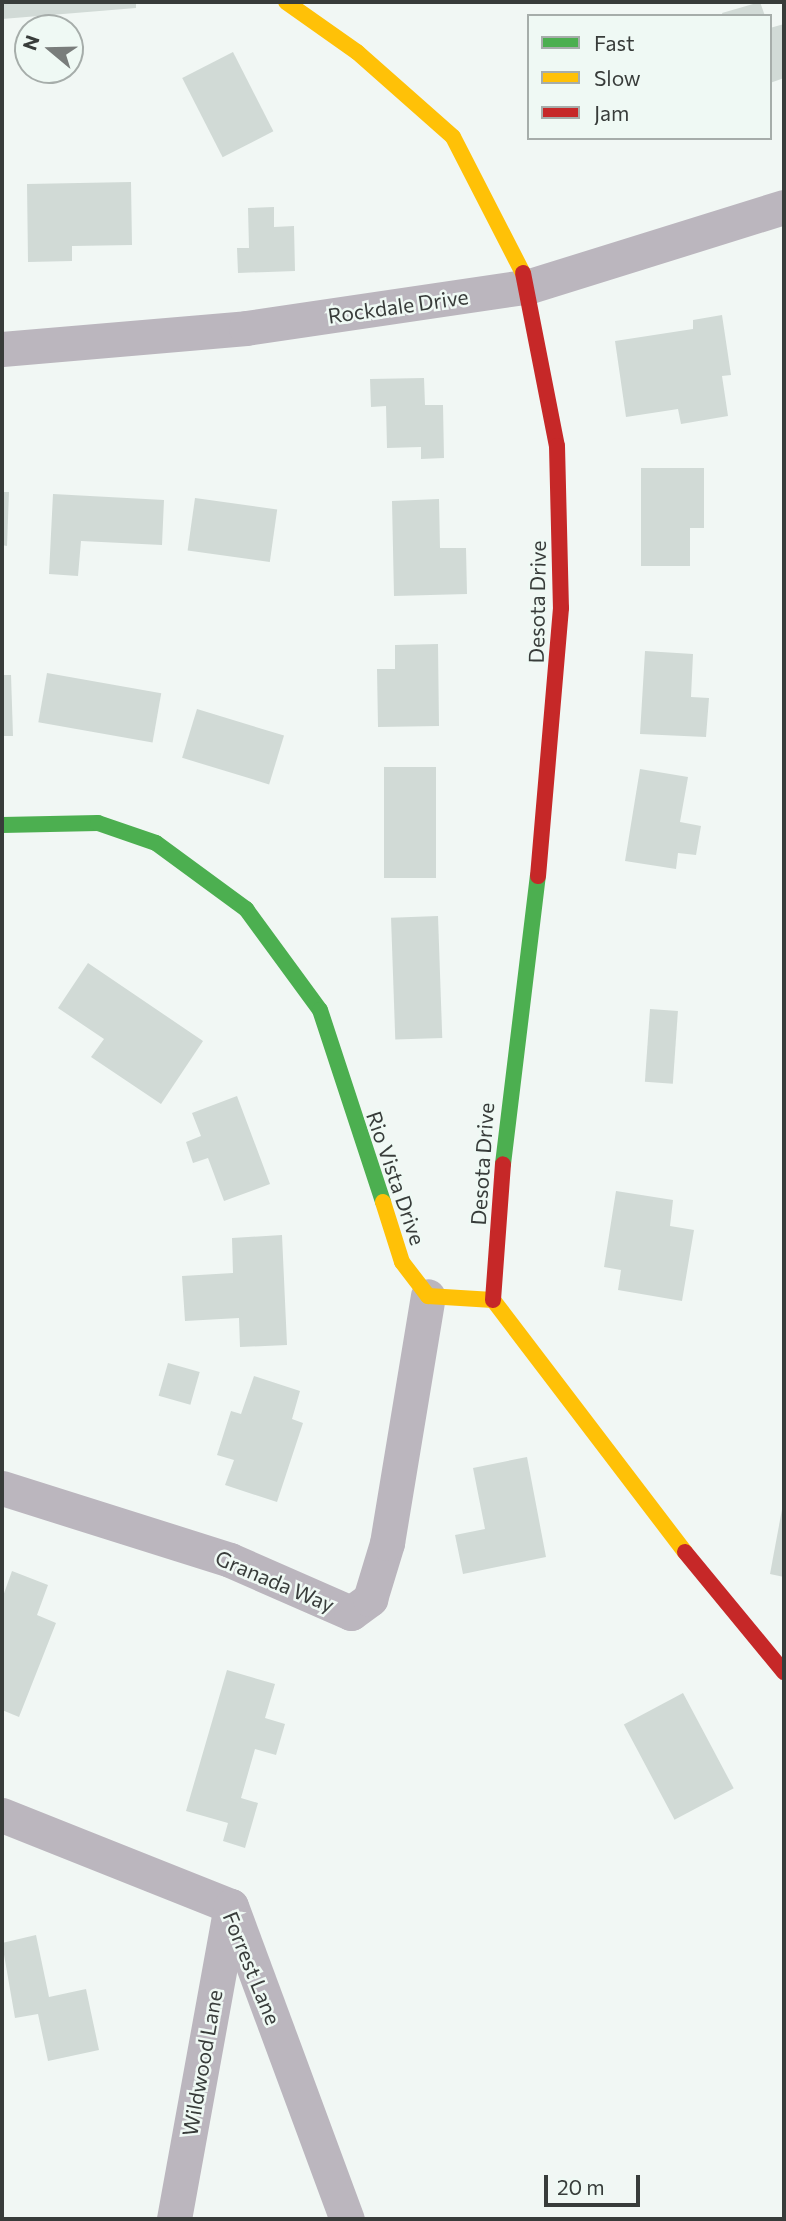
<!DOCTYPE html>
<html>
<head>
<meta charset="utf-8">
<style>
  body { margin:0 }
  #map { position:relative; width:786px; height:2221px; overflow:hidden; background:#f1f7f4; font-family:Commissioner,sans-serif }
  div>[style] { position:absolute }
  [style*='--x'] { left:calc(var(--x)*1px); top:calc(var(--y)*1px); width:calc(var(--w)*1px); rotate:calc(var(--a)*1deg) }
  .building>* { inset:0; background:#d1dad6; transform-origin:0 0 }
  .street>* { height:35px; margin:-17.5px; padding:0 17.5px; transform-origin:17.5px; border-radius:17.5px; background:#bbb6be }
  .fast>* { height:16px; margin:-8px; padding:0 8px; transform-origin:8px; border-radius:8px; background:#4caf50 }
  .slow>* { height:16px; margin:-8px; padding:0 8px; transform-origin:8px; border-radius:8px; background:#ffc107 }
  .jam>* { height:16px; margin:-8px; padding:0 8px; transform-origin:8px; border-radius:8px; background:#c62828 }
  span { translate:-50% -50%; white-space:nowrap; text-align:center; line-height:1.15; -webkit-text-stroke:5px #eff9f4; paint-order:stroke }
  .street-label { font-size:21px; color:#383c3a }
  .frame { position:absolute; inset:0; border:4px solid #383c3a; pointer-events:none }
  .legend { position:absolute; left:527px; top:14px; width:245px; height:126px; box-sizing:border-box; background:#eff9f4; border:2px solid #a6adaa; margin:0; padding:9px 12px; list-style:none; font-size:21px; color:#383c3a }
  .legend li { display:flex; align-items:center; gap:14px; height:35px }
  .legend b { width:35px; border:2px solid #a6adaa }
  .north { position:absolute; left:14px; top:14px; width:70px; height:70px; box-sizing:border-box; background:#eff9f4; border:2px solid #a6adaa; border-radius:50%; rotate:289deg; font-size:19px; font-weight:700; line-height:28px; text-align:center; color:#383c3a }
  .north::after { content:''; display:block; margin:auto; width:24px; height:32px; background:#797d7b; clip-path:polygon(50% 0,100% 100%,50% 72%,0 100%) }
  .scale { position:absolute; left:544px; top:2175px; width:96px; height:32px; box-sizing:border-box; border:4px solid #383c3a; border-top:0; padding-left:9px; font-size:21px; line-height:24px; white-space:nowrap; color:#383c3a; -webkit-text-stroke:5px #eff9f4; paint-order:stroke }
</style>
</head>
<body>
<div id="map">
  <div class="building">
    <i style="clip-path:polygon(2px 2px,136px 2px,136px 8px,2px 19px)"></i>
    <i style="clip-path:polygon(760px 2px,765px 16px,723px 16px,722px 13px)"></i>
    <i style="clip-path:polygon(784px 24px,784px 78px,770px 83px,770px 28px)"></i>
    <i style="left:233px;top:52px;width:89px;height:57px;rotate:63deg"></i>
    <i style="clip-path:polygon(131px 182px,132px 245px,72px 246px,72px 261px,28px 262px,27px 184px)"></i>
    <i style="clip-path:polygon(274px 207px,274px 227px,294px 226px,295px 271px,238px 273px,237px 248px,249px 248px,248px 208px)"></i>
    <i style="clip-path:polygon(722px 315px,731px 375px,722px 376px,728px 416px,681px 424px,678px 409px,626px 417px,615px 341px,693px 329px,693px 320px)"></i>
    <i style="clip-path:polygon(424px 378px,425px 405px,443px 405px,444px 458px,421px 459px,421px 447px,387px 448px,386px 406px,371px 407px,370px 379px)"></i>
    <i style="clip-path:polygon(641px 468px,704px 468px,704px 528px,690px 528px,690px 566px,641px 566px)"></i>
    <i style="clip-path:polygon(2px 492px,9px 492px,7px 546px,2px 545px)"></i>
    <i style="clip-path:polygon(53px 494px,164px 500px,162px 545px,81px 541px,78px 576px,49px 574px)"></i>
    <i style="left:195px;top:498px;width:83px;height:53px;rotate:8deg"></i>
    <i style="clip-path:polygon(439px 499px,440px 548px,466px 548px,467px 594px,394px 596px,392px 501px)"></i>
    <i style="clip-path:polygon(438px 644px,439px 726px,378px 727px,377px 669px,395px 669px,395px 645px)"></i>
    <i style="clip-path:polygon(645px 651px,693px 654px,691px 697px,709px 698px,706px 737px,640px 734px)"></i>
    <i style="left:47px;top:673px;width:116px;height:50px;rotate:10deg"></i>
    <i style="clip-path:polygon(2px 675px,11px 675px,13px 736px,2px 736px)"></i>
    <i style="left:197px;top:709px;width:91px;height:51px;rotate:17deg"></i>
    <i style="left:384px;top:767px;width:52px;height:111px"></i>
    <i style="clip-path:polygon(640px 769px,688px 777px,680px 822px,701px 826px,696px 855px,678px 853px,676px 869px,625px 861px)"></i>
    <i style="left:438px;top:916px;width:122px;height:47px;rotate:88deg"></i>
    <i style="clip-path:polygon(88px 963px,203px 1041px,161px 1104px,91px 1057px,104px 1039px,58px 1008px)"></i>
    <i style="left:650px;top:1009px;width:28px;height:73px;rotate:4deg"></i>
    <i style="clip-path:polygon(237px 1096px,270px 1184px,224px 1201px,208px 1158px,193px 1163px,186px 1142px,201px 1136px,192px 1113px)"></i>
    <i style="clip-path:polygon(616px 1191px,673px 1200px,670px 1226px,694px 1230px,682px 1301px,618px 1290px,621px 1270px,604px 1267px)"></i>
    <i style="clip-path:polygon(282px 1235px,287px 1345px,240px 1347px,239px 1318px,185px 1321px,182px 1276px,233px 1273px,232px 1238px)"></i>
    <i style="left:168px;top:1363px;width:33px;height:34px;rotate:16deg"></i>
    <i style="clip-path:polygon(254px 1376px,300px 1391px,292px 1419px,303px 1423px,277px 1502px,225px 1485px,234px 1460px,217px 1455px,231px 1411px,241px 1414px)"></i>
    <i style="clip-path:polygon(527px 1457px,546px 1557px,463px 1574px,455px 1535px,485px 1529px,473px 1468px)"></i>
    <i style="clip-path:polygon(783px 1504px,784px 1504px,784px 1577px,770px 1574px)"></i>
    <i style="clip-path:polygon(12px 1571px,48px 1585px,37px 1615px,56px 1623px,19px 1717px,2px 1710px,2px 1599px)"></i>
    <i style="clip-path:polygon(227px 1670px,275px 1684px,265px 1718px,285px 1724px,276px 1755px,255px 1749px,241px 1798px,258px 1803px,245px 1848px,223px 1841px,228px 1823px,186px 1811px)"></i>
    <i style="left:683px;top:1693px;width:108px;height:67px;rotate:62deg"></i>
    <i style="clip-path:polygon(36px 1935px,49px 1997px,86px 1989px,99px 2050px,48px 2061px,38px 2014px,15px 2018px,2px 1943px)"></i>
  </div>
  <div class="street">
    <i style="--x:2;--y:349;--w:245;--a:-4.9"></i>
    <i style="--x:246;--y:328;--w:287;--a:-8.4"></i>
    <i style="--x:530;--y:286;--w:266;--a:-17.3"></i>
    <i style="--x:2;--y:1488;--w:239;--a:17.5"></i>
    <i style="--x:230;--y:1560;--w:132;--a:23.7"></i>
    <i style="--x:351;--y:1613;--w:24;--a:-36"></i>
    <i style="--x:370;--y:1599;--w:59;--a:-73.1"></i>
    <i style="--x:387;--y:1543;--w:250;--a:-80.6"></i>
    <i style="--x:2;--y:1815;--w:246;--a:21.7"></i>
    <i style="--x:231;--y:1906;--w:334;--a:69.7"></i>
    <i style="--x:174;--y:2219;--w:318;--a:-79.7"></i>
  </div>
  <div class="fast">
    <i style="--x:2;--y:825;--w:96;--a:-1.2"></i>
    <i style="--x:98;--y:823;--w:61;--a:19"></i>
    <i style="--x:156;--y:843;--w:112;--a:36.3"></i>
    <i style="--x:246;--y:909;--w:125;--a:53.8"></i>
    <i style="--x:320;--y:1010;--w:202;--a:71.8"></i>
    <i style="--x:503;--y:1164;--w:290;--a:-83.1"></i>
  </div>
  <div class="slow">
    <i style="--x:286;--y:2;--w:87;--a:35.2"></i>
    <i style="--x:357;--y:52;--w:128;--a:41.5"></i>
    <i style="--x:453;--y:137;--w:153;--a:62.8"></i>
    <i style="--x:383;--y:1202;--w:63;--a:72.4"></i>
    <i style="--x:402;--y:1262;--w:43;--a:52.6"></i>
    <i style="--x:428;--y:1296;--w:65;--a:3.5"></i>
    <i style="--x:493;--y:1300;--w:317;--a:52.7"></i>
  </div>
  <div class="jam">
    <i style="--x:523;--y:273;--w:176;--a:78.9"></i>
    <i style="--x:557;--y:446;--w:162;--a:88.6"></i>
    <i style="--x:561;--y:608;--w:269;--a:94.9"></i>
    <i style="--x:493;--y:1300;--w:136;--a:-85.8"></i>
    <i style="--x:685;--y:1552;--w:156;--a:50.5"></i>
  </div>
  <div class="street-label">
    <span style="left:398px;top:306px;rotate:-8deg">Rockdale Drive</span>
    <span style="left:537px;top:602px;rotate:-89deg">Desota Drive</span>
    <span style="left:482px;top:1164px;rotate:-86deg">Desota Drive</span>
    <span style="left:396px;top:1178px;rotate:71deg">Rio Vista Drive</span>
    <span style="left:275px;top:1581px;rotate:23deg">Granada Way</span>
    <span style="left:252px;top:1968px;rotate:68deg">Forrest Lane</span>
    <span style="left:202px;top:2063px;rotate:-80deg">Wildwood Lane</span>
  </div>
  <div class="frame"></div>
  <ul class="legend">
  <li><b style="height:9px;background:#4caf50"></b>Fast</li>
  <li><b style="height:9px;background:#ffc107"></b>Slow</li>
  <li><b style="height:9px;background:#c62828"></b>Jam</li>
  </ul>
  <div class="north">N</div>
  <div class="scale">20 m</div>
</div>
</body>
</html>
